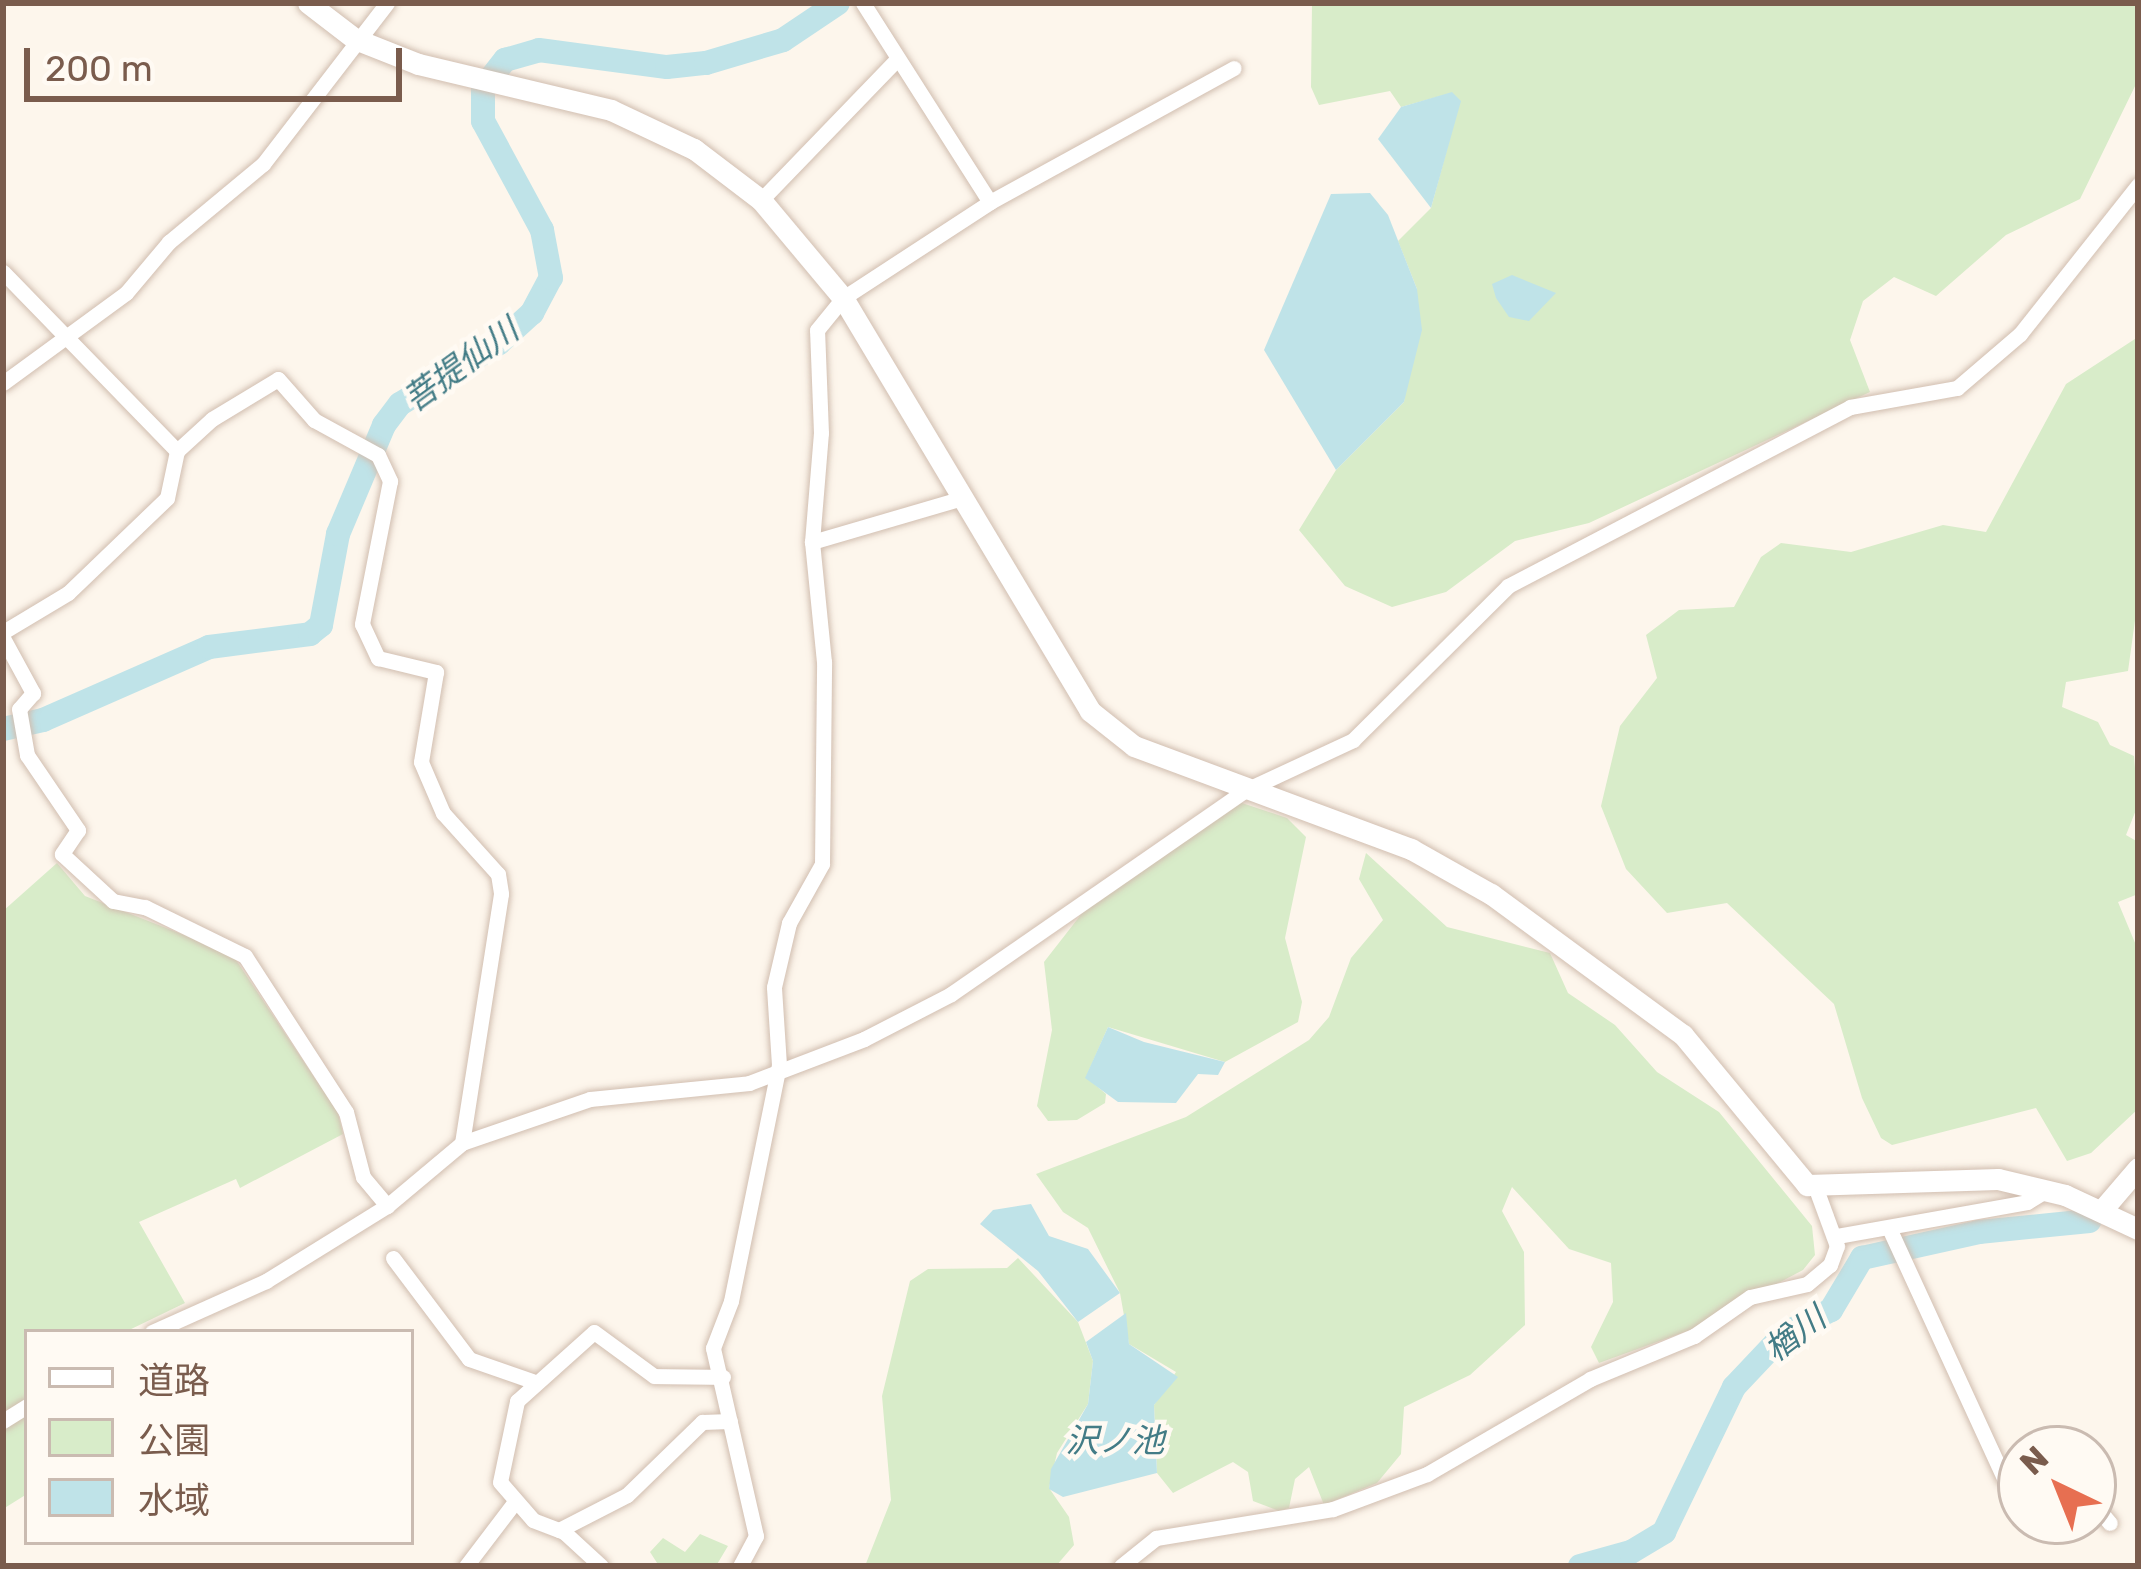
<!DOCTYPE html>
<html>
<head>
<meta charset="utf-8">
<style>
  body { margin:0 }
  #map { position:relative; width:2141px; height:1569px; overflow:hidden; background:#fdf6ec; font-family:Rubik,"Noto Sans JP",sans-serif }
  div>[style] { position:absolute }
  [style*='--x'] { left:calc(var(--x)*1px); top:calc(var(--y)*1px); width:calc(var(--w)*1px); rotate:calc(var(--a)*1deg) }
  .green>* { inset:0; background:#d8ecc9 }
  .water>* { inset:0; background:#bfe3e8 }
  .river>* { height:24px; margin:-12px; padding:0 12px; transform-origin:12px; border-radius:12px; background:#bfe3e8 }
  .roads { filter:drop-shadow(0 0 3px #d1beb0) drop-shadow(0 0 3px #d1beb0) }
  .street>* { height:15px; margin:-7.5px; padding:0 7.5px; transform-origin:7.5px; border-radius:7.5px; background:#fff }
  .secondary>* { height:21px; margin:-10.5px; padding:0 10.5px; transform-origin:10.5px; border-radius:10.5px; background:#fff }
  span { translate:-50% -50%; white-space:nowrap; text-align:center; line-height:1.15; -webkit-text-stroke:9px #fffaf3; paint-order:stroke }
  .water-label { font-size:33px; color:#437c86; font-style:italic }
  .frame { position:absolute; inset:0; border:6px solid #7a5c4d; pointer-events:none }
  .legend { position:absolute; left:24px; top:1329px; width:390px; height:216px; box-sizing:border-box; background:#fffaf3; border:3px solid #cabbb1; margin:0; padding:15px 21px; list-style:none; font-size:36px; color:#7a5c4d }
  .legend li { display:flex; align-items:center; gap:24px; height:60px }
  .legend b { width:60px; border:3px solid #cabbb1 }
  .north { position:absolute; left:1997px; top:1425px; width:120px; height:120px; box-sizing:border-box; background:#fffaf3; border:3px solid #cabbb1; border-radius:50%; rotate:317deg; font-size:33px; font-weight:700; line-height:48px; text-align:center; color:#7a5c4d }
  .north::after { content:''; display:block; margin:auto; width:42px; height:54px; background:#e76f51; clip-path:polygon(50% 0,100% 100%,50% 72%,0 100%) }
  .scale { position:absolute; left:24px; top:48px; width:378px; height:54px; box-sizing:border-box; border:6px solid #7a5c4d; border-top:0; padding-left:15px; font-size:36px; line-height:42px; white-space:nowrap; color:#7a5c4d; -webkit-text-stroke:9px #fffaf3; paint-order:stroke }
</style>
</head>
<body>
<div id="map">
  <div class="green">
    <i style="clip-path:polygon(1312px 3px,2138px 3px,2138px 80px,2080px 199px,2006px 235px,1936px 296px,1894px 277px,1863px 301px,1850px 340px,1870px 392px,1589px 523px,1515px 541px,1446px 592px,1392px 607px,1345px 586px,1299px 530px,1336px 470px,1404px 402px,1417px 289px,1398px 241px,1431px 208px,1460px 101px,1451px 93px,1401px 107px,1390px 91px,1319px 105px,1311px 87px)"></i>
    <i style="clip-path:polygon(2138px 337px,2138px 599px,2128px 671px,2066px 682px,2062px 707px,2098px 722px,2110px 745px,2134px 756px,2138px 805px,2126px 835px,2138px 842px,2138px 894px,2118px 902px,2138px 950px,2138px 1109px,2091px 1153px,2067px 1161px,2036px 1108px,1892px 1145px,1881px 1138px,1862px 1098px,1834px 1004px,1727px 903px,1667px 913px,1626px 869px,1601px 806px,1620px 726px,1657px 678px,1646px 635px,1679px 610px,1734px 607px,1761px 557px,1781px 543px,1851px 552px,1943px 525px,1986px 532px,2066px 384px)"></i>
    <i style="clip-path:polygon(1239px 802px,1287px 818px,1306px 837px,1285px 938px,1302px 1002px,1298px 1022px,1225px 1062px,1108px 1027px,1086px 1077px,1106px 1094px,1105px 1103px,1077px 1120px,1048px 1121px,1037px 1106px,1052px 1030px,1044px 962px,1083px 912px)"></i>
    <i style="clip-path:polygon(1366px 853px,1447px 927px,1550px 953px,1568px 993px,1615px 1025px,1657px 1072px,1719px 1112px,1812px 1226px,1815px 1255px,1803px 1270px,1690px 1330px,1599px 1363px,1591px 1347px,1613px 1302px,1611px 1263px,1569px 1249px,1512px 1187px,1502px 1211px,1524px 1252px,1525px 1325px,1470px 1375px,1404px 1407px,1401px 1454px,1377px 1483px,1324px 1505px,1309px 1467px,1295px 1479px,1289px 1508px,1279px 1511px,1253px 1501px,1248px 1472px,1233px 1462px,1173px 1493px,1157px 1473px,1154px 1405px,1176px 1372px,1129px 1344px,1120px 1293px,1088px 1228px,1063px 1212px,1036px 1174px,1186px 1117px,1309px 1040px,1329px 1017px,1351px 958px,1383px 920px,1359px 879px)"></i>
    <i style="clip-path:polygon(57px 863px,85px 896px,232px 954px,338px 1113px,343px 1134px,240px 1188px,236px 1179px,139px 1222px,185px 1303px,125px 1332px,27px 1332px,27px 1494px,3px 1509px,3px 911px)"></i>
    <i style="clip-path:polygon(1018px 1258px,1078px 1322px,1093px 1361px,1088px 1404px,1057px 1453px,1049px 1488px,1069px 1517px,1074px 1545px,1056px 1566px,865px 1566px,891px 1500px,882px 1396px,910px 1281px,928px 1269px,1007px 1268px)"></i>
    <i style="clip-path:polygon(700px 1534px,728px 1546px,716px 1566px,659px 1566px,650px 1552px,663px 1538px,685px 1552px)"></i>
  </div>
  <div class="water">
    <i style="clip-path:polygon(1452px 92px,1461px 101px,1431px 208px,1378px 139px,1401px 107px)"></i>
    <i style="clip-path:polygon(1370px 193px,1388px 215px,1417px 289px,1422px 330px,1404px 402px,1336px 470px,1264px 350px,1331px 194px)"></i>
    <i style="clip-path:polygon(1512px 275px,1556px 293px,1529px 321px,1509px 317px,1496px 298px,1492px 284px)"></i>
    <i style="clip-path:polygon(1108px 1027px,1144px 1042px,1225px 1062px,1218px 1075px,1198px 1074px,1176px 1103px,1118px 1102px,1085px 1078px)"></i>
    <i style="clip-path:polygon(1031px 1204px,1049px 1236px,1088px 1249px,1120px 1293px,1078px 1322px,1038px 1271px,980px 1224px,993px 1210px)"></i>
    <i style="clip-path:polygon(1126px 1313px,1129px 1344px,1178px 1377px,1154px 1405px,1157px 1473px,1063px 1497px,1049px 1489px,1051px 1469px,1088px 1404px,1093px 1361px,1086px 1342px)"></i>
  </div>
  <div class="river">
    <i style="--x:3;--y:729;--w:41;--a:-12.7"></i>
    <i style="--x:43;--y:720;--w:181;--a:-23.7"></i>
    <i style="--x:209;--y:647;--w:102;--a:-7.3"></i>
    <i style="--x:310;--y:634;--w:14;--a:-39"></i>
    <i style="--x:321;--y:625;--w:93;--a:-79.4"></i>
    <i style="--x:338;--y:534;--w:118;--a:-67.1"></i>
    <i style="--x:384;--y:425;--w:26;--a:-53"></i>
    <i style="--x:400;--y:404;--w:116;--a:-31.6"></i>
    <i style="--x:499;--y:343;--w:45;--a:-42.3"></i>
    <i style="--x:532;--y:313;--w:40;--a:-62"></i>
    <i style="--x:551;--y:278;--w:49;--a:-100.6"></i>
    <i style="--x:542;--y:230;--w:124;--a:-118.4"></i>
    <i style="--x:483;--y:121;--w:33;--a:-90"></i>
    <i style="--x:483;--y:88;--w:36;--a:-52"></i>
    <i style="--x:505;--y:60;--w:35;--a:-16"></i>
    <i style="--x:539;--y:50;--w:129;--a:7.6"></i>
    <i style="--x:667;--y:67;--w:39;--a:-6"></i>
    <i style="--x:706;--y:63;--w:80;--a:-16.6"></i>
    <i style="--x:783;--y:40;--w:66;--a:-33.9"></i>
    <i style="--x:1580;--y:1566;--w:53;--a:-15.4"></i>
    <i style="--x:1631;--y:1552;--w:39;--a:-31"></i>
    <i style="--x:1664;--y:1532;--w:161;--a:-64.2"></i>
    <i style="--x:1734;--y:1387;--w:73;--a:-46.7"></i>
    <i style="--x:1784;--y:1334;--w:53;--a:-27.1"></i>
    <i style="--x:1831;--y:1310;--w:61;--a:-59.2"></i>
    <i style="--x:1862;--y:1258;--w:120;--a:-12.5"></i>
    <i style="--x:1979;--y:1232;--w:111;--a:-5.7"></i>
  </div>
  <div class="roads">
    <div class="street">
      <i style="--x:863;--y:3;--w:236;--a:57.5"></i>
      <i style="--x:761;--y:200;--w:196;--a:-46"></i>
      <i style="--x:3;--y:272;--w:250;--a:45.8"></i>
      <i style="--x:177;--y:451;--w:48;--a:102"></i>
      <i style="--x:167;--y:498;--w:137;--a:136.2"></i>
      <i style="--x:68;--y:593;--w:76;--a:149"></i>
      <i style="--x:3;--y:383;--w:152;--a:-36.2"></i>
      <i style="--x:126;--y:293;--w:67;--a:-49.9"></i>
      <i style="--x:169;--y:242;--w:122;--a:-39.7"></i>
      <i style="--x:263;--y:164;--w:203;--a:-52.4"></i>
      <i style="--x:177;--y:451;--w:47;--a:-42.4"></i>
      <i style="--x:212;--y:419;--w:77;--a:-31.2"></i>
      <i style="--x:278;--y:379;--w:55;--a:48.7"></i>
      <i style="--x:314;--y:420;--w:73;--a:28.7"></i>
      <i style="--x:378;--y:455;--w:29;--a:65"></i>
      <i style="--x:390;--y:481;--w:146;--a:101.1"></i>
      <i style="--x:362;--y:624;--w:38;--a:65"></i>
      <i style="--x:378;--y:658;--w:60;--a:13.6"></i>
      <i style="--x:436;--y:672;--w:91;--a:99.5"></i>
      <i style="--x:421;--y:762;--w:56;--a:66.7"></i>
      <i style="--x:443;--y:813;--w:82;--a:48"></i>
      <i style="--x:498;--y:874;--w:20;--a:81"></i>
      <i style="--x:501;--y:894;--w:252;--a:98.9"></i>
      <i style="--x:812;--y:542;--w:156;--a:-16.3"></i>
      <i style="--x:3;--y:638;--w:63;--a:61.4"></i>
      <i style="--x:33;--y:693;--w:21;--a:131"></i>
      <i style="--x:19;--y:709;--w:47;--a:80.1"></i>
      <i style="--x:27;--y:755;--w:91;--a:55.8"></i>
      <i style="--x:78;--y:830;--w:29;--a:124"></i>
      <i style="--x:62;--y:854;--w:69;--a:42.7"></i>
      <i style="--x:113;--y:901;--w:33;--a:11"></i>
      <i style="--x:145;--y:907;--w:111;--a:26.1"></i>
      <i style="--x:245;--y:956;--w:186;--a:57.1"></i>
      <i style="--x:346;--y:1112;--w:67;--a:75.3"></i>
      <i style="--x:363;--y:1177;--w:38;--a:50"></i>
      <i style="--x:1889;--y:1228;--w:275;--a:65.3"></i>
      <i style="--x:2004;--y:1478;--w:17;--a:13"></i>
      <i style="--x:1837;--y:1236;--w:193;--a:-10.1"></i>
      <i style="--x:2027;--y:1202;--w:23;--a:-31"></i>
      <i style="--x:393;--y:1258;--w:126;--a:53"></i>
      <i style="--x:469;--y:1359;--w:67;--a:19.2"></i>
      <i style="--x:152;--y:1332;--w:125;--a:-24.1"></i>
      <i style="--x:266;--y:1281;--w:142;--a:-31.8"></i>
      <i style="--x:387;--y:1206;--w:98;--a:-40"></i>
      <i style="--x:462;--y:1143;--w:135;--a:-19"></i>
      <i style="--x:590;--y:1099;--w:160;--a:-5.7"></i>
      <i style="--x:749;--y:1083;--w:123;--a:-20.9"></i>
      <i style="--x:864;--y:1039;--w:98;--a:-27.3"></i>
      <i style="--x:951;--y:994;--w:359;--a:-34.7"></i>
      <i style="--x:1246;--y:790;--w:118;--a:-25"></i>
      <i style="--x:1353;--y:740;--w:218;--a:-44.8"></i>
      <i style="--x:1508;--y:586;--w:386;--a:-27.6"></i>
      <i style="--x:1850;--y:407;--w:109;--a:-10.1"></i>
      <i style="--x:1957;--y:388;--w:83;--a:-40.6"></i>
      <i style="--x:2020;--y:334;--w:190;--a:-51.6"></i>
      <i style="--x:3;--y:1421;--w:28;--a:-32"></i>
      <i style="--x:2093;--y:1503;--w:26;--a:50"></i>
      <i style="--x:559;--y:1530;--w:76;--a:-27.2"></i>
      <i style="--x:627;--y:1495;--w:105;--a:-44.2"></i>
      <i style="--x:702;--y:1422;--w:28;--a:-2"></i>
      <i style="--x:466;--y:1566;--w:79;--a:-52.7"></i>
      <i style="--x:601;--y:1566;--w:50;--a:-137.4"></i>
      <i style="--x:564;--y:1532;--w:33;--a:-159"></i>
      <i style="--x:533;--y:1520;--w:50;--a:-131"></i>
      <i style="--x:500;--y:1482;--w:83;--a:-78.1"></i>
      <i style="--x:517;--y:1401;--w:103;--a:-41.9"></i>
      <i style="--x:594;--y:1332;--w:74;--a:36.3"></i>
      <i style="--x:654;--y:1376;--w:69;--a:0.8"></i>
      <i style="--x:740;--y:1566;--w:34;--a:-62"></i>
      <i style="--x:756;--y:1536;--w:193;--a:-102.9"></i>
      <i style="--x:713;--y:1348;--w:50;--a:-69"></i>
      <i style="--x:731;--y:1301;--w:241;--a:-78.5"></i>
      <i style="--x:779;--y:1065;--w:78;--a:-93.7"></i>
      <i style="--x:774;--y:987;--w:66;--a:-76.8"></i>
      <i style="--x:789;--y:923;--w:68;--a:-60.8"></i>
      <i style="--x:822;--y:864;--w:202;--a:-89.4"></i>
      <i style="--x:824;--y:662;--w:121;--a:-95.7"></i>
      <i style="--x:812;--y:542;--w:109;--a:-85.3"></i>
      <i style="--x:821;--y:433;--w:103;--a:-92.2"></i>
      <i style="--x:817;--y:330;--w:41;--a:-50.9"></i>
      <i style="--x:843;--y:298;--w:176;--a:-33.1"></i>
      <i style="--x:990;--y:202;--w:278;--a:-28.8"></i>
      <i style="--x:1121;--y:1566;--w:45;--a:-38.7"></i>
      <i style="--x:1156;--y:1538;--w:179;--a:-9.3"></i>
      <i style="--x:1333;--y:1509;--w:100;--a:-20.4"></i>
      <i style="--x:1427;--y:1474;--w:189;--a:-30.2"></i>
      <i style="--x:1590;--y:1379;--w:113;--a:-22.5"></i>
      <i style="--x:1694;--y:1336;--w:68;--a:-34.9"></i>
      <i style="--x:1750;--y:1297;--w:58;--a:-12.8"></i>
      <i style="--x:1807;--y:1284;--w:30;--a:-40"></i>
      <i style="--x:1830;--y:1265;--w:20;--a:-70"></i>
      <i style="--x:1837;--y:1246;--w:61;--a:-110.2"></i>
    </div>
    <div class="secondary">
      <i style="--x:308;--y:3;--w:59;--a:37.5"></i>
      <i style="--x:355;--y:39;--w:68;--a:21.6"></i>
      <i style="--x:418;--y:64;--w:198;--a:13.4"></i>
      <i style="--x:611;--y:110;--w:92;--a:25.2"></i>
      <i style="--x:694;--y:149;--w:84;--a:37.3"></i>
      <i style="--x:761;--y:200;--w:128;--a:50.1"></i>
      <i style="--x:843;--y:298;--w:481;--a:59.1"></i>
      <i style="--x:1090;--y:711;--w:56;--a:38.5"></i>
      <i style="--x:1134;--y:746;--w:296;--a:20.4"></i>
      <i style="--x:1411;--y:849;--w:92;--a:29.4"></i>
      <i style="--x:1491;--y:894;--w:238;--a:36.3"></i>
      <i style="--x:1683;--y:1035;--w:195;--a:50.4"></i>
      <i style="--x:1807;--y:1185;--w:191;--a:-1.8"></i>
      <i style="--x:1998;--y:1179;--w:69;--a:13.4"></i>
      <i style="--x:2065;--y:1195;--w:81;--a:25"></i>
      <i style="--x:2102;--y:1210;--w:55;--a:-49.4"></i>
    </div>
  </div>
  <div class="water-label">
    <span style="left:461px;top:365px;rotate:-36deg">菩提仙川</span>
    <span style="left:1795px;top:1334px;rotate:-37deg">楢川</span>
    <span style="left:1115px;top:1441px">沢ノ池</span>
  </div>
  <div class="frame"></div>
  <ul class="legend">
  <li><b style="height:15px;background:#fff"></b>道路</li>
  <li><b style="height:33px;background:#d8ecc9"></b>公園</li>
  <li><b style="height:33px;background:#bfe3e8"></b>水域</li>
  </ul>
  <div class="north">N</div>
  <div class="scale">200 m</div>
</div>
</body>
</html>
